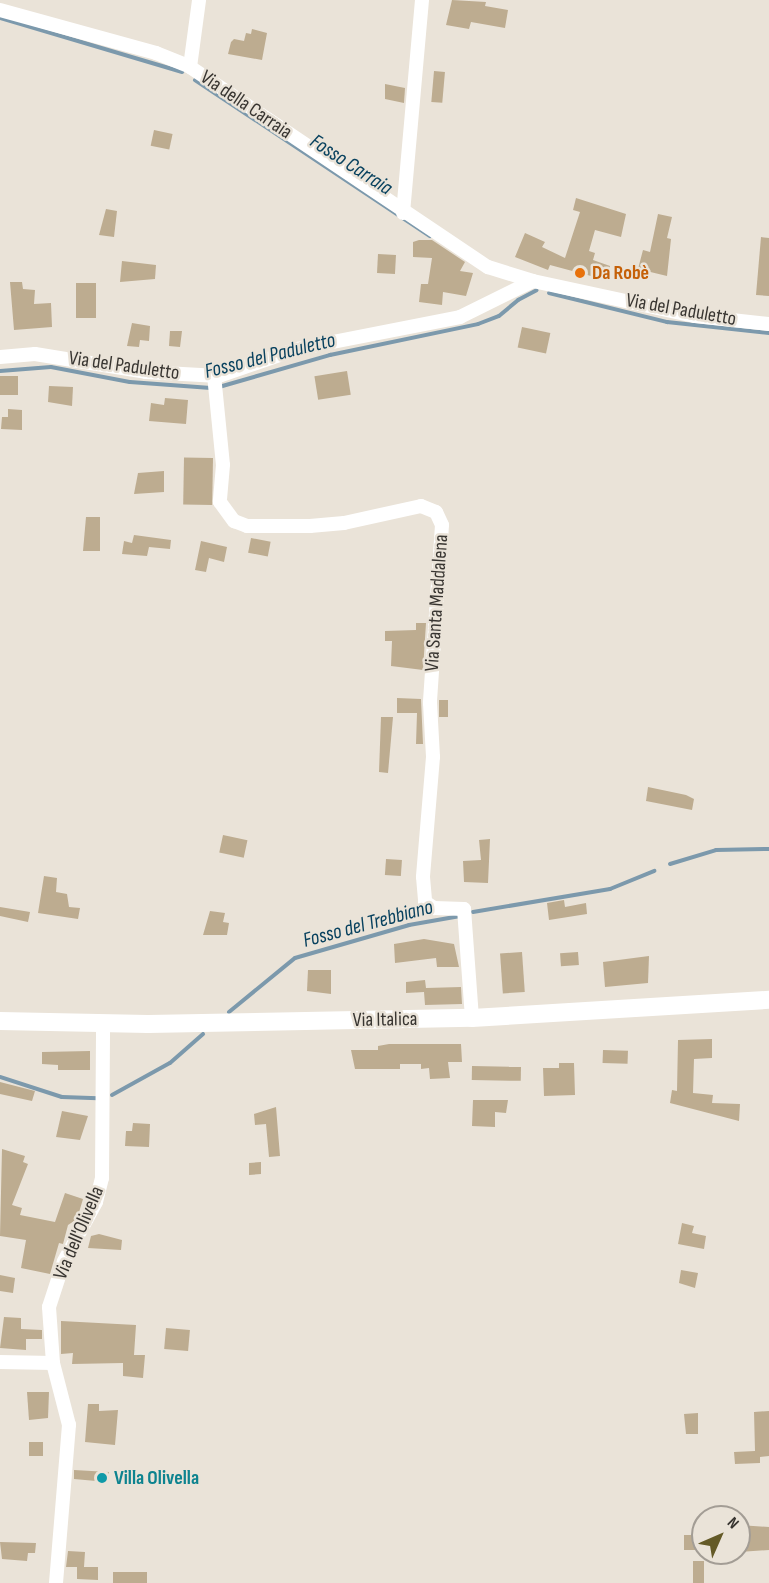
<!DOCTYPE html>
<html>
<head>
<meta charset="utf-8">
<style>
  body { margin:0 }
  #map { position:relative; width:769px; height:1583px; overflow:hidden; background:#eae3d8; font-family:"Sofia Sans Condensed",sans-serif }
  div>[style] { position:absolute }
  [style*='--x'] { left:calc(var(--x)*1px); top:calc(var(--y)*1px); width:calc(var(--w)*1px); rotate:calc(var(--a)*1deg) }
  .stream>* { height:4px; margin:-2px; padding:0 2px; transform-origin:2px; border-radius:2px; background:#7c99ac }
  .building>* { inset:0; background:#bdac90; transform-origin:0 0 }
  .minor>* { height:14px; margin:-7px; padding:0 7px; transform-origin:7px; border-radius:7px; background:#fff }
  .major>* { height:18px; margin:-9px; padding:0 9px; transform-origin:9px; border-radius:9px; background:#fff }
  .dots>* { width:16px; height:16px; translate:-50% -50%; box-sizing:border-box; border:3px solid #eae3d8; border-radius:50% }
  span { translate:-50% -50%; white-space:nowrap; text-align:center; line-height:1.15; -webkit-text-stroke:5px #eae3d8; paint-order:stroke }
  .street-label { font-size:20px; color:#383531 }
  .food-label { font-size:20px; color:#c56008; font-weight:700 }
  .left { translate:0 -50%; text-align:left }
  .culture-label { font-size:20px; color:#0d838f; font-weight:700 }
  .water-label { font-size:21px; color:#08415e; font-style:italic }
  .north { position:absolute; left:691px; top:1505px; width:60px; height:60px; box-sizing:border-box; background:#eae3d8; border:2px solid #a39d95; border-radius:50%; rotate:45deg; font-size:16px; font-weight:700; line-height:24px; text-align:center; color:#383531 }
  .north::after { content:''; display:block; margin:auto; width:21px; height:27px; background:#645a27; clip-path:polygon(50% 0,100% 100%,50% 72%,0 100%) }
</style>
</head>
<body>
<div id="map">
  <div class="stream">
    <i style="--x:0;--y:18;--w:190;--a:16.5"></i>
    <i style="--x:195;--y:80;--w:282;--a:33.6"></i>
    <i style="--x:549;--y:293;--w:122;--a:13.8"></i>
    <i style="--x:667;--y:322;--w:103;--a:6.2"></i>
    <i style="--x:0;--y:371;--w:51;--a:-4.5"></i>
    <i style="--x:51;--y:367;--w:80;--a:10.8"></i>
    <i style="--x:130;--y:382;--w:81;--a:4.2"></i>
    <i style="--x:219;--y:387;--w:116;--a:-16.1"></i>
    <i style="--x:330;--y:355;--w:151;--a:-11.8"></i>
    <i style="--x:478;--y:324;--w:22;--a:-21"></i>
    <i style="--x:499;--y:316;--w:25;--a:-40"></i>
    <i style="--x:518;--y:300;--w:21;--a:-28"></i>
    <i style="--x:670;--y:864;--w:48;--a:-16.9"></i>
    <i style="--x:716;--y:850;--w:53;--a:-1.1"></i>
    <i style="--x:473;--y:912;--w:139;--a:-9.5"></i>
    <i style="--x:610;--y:889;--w:48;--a:-22.2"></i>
    <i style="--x:229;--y:1012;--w:85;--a:-39.3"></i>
    <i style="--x:295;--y:958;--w:119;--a:-16.1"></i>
    <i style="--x:409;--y:925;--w:52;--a:-10"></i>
    <i style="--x:0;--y:1077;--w:65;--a:17.9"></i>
    <i style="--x:62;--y:1097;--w:36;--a:2"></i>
    <i style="--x:112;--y:1095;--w:66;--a:-28.9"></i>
    <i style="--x:170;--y:1063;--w:44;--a:-41.3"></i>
  </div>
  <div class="building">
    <i style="clip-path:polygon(452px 0,486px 2px,485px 6px,508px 10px,505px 28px,471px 22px,469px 29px,446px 25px)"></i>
    <i style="clip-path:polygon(252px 29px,267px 33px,262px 60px,228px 54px,231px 42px,234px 39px,244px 41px,246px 33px,251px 34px)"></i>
    <i style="left:434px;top:71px;width:11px;height:31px;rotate:5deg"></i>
    <i style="clip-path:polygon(385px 84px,405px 88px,404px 103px,385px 99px)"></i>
    <i style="left:154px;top:130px;width:19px;height:16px;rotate:12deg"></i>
    <i style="clip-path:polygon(576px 198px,626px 214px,621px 237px,595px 230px,589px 251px,595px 253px,593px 260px,610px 266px,606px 280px,550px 265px,548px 270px,515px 257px,525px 233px,545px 242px,542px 247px,565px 258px,580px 212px,573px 210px)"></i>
    <i style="clip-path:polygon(106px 209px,117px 211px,114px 237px,99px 235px)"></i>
    <i style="clip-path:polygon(658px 214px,672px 217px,667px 238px,671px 239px,667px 276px,638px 269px,643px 250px,650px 252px)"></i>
    <i style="clip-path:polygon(761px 237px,769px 238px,769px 296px,756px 295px)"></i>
    <i style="clip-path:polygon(419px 240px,432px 240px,465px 262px,460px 271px,473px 273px,466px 296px,443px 292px,442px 305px,419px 302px,421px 284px,428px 284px,432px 258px,413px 257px,413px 242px)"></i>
    <i style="left:378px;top:254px;width:18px;height:19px;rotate:3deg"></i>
    <i style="clip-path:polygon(122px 261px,156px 265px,155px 279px,120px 282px)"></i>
    <i style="clip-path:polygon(10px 282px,22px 282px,23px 289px,35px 290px,34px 304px,51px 303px,52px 327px,14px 330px)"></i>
    <i style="left:96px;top:283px;width:35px;height:20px;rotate:90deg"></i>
    <i style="clip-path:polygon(132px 323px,150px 326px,149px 341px,140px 340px,139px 347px,127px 346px)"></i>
    <i style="left:522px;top:327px;width:29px;height:21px;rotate:12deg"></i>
    <i style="clip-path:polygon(170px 331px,182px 331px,180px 347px,169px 346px)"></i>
    <i style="left:347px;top:371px;width:24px;height:33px;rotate:81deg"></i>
    <i style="left:0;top:376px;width:18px;height:19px"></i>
    <i style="clip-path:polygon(49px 386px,73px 387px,72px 406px,48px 402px)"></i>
    <i style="clip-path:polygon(165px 398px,188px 400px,186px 424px,149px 421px,151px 403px,164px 405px)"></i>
    <i style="clip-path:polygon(8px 409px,22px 410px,22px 430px,1px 429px,2px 417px,8px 417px)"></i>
    <i style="left:213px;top:458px;width:47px;height:29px;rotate:91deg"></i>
    <i style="clip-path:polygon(164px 471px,164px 492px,134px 494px,138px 473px)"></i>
    <i style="clip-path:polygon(86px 517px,100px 517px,100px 551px,83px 551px)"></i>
    <i style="clip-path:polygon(134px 535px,171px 540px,170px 549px,149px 547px,147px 556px,122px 554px,124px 541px,132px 543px)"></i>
    <i style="left:251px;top:538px;width:20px;height:15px;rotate:11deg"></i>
    <i style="clip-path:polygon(201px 541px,227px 547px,224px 562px,209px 558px,206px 572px,195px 570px)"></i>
    <i style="clip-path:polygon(416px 623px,426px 623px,423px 670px,391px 666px,392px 641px,385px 641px,385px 631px,416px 630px)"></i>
    <i style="clip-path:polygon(397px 698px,421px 699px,423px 744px,416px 744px,417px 713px,397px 713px)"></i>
    <i style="left:439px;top:700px;width:9px;height:17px"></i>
    <i style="clip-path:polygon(381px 717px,393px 717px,388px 773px,379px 772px)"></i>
    <i style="clip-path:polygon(648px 787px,686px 795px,694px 799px,692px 810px,646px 801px)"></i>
    <i style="left:223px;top:835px;width:25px;height:18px;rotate:12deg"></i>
    <i style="clip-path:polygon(490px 839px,488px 883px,464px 882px,463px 861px,481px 860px,479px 840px)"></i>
    <i style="left:386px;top:859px;width:16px;height:16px;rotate:4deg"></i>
    <i style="clip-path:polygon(44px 876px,57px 878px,56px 892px,67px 894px,69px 907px,80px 908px,78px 919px,38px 913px)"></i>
    <i style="clip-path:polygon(564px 900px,565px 907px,586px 903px,587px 914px,549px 920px,547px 903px)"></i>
    <i style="clip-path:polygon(0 907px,30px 912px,28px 922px,0 916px)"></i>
    <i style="clip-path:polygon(210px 911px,225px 913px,223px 922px,229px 923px,227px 935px,203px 935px)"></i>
    <i style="clip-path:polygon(424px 939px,454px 944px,459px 967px,437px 967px,436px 958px,395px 963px,394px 944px)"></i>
    <i style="left:522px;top:952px;width:40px;height:22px;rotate:86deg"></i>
    <i style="left:578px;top:952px;width:13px;height:18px;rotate:86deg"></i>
    <i style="clip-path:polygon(649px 956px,648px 983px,605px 987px,603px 962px)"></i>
    <i style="clip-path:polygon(308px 970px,331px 970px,331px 994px,307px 991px)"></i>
    <i style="clip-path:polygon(425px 980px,426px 988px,461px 987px,462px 1004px,425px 1005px,424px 992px,406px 993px,406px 982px)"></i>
    <i style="clip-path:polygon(712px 1039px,712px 1058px,694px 1059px,693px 1093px,713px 1095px,712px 1103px,740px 1104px,739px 1121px,670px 1103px,672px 1090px,677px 1091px,678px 1040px)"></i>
    <i style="clip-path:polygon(389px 1044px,461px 1044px,462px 1062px,448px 1062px,450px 1078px,430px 1079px,429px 1068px,421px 1069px,421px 1064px,400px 1064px,400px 1069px,355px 1069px,351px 1050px,378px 1050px,378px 1046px)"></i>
    <i style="left:603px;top:1050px;width:25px;height:13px;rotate:2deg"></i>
    <i style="clip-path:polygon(90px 1051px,90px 1070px,58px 1070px,58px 1065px,42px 1064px,42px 1052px)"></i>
    <i style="clip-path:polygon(559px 1063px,574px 1063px,575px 1095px,544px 1096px,543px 1068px,559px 1068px)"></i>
    <i style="left:472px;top:1066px;width:49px;height:14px;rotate:1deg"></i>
    <i style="clip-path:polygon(0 1082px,35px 1091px,32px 1101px,0 1094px)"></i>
    <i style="clip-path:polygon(473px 1100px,508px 1100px,506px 1113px,495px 1112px,495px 1127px,472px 1126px)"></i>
    <i style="clip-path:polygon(276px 1107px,280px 1156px,269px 1157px,266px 1124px,255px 1125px,254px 1114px)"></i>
    <i style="clip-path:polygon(62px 1111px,88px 1116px,80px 1140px,56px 1137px)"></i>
    <i style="clip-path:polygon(133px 1123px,150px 1124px,149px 1147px,125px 1146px,126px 1131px,132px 1131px)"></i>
    <i style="clip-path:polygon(2px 1149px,25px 1156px,23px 1162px,28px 1164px,12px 1205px,22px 1208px,20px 1215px,55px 1222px,65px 1193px,83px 1199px,77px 1219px,68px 1225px,63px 1244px,59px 1243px,50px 1274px,21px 1268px,26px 1240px,0 1236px)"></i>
    <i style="clip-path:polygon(261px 1162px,261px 1174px,249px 1175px,249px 1163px)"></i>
    <i style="clip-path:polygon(682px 1223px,694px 1226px,692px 1233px,706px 1236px,704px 1249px,678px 1244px)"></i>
    <i style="clip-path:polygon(99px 1234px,122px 1240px,121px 1250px,88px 1248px,91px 1236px)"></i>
    <i style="clip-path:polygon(681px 1270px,698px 1273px,695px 1288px,679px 1283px)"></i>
    <i style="clip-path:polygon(0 1275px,15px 1278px,13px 1293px,0 1291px)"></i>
    <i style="clip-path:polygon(4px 1317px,21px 1318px,21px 1329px,42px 1330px,42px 1339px,26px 1339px,26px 1350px,0 1348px)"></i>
    <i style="clip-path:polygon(61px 1321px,136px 1325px,134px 1355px,145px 1355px,143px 1378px,123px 1376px,123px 1363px,72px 1364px,73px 1353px,61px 1354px)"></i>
    <i style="left:166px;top:1328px;width:24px;height:21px;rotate:5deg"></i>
    <i style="clip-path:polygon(27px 1392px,49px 1392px,48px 1418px,29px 1420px)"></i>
    <i style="clip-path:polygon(88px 1404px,99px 1404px,99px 1411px,118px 1410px,115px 1445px,85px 1442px)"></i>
    <i style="clip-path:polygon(769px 1411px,769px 1456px,760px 1457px,760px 1463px,735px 1464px,734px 1452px,755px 1451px,754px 1412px)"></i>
    <i style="clip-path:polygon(698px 1413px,698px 1434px,686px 1434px,684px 1414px)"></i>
    <i style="left:29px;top:1442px;width:14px;height:14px"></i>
    <i style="clip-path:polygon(74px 1470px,109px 1472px,107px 1482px,74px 1479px)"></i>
    <i style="clip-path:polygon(739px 1525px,769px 1527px,769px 1550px,739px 1552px)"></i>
    <i style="left:684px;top:1535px;width:12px;height:15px"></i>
    <i style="clip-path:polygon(0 1542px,36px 1543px,35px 1553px,28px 1553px,27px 1561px,2px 1559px)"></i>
    <i style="clip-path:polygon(68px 1551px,85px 1552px,84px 1567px,98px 1567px,98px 1580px,77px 1579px,77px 1567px,66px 1567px)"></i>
    <i style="left:693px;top:1561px;width:11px;height:22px"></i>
    <i style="left:113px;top:1572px;width:34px;height:11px"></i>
  </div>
  <div class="minor">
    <i style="--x:0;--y:10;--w:162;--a:15.4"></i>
    <i style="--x:156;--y:53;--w:37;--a:22"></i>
    <i style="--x:190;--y:67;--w:359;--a:33.9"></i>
    <i style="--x:488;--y:267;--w:47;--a:17.3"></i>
    <i style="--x:533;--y:281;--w:166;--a:12.2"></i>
    <i style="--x:695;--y:316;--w:74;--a:6.2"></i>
    <i style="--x:190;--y:67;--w:68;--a:-82.3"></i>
    <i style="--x:403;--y:213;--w:214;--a:-84.9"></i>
    <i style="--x:0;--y:357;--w:35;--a:-5"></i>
    <i style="--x:35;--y:354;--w:112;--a:9.2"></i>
    <i style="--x:146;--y:372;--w:73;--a:3.1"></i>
    <i style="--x:219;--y:376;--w:83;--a:-19.1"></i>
    <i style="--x:297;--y:349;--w:166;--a:-11.1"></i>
    <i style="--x:460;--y:317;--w:81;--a:-26.3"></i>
    <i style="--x:214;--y:375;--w:90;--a:84.3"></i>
    <i style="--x:223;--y:465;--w:37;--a:95"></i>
    <i style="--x:220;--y:502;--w:24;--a:54"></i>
    <i style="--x:234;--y:521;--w:14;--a:21"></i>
    <i style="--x:247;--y:526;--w:63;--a:0"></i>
    <i style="--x:310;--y:526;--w:34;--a:-5"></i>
    <i style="--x:344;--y:523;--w:79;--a:-12.4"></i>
    <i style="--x:421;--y:506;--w:16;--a:22"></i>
    <i style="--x:436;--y:512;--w:14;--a:65"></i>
    <i style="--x:442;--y:525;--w:178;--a:93.9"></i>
    <i style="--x:430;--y:703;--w:54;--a:86.8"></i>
    <i style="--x:433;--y:757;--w:120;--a:94.8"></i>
    <i style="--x:423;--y:877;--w:25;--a:85"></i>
    <i style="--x:425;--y:902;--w:11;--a:34"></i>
    <i style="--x:434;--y:908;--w:30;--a:2"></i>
    <i style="--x:464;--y:909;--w:109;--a:85.8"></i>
    <i style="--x:0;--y:1362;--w:53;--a:1.1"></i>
    <i style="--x:56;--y:1583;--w:159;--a:-85.3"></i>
    <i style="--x:69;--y:1425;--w:64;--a:-104.5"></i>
    <i style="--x:53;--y:1363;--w:56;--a:-94.1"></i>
    <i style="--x:49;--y:1307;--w:48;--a:-71.9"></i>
    <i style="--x:64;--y:1261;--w:67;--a:-61.5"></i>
    <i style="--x:96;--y:1202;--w:25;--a:-76"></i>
    <i style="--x:102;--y:1178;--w:156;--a:-89.6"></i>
  </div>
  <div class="major">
    <i style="--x:0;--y:1021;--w:148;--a:1.2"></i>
    <i style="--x:148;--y:1024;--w:324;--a:-1.1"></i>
    <i style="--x:472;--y:1018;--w:298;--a:-3.5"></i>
  </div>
  <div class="dots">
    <i style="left:580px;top:273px;background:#e8710a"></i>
    <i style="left:102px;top:1478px;background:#0f9aa8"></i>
  </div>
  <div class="street-label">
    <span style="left:246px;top:105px;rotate:34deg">Via della Carraia</span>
    <span style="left:681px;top:310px;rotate:10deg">Via del Paduletto</span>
    <span style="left:124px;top:366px;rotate:8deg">Via del Paduletto</span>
    <span style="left:437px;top:603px;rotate:-86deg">Via Santa Maddalena</span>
    <span style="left:385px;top:1020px;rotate:-1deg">Via Italica</span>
    <span style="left:79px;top:1233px;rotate:-67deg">Via dell'Olivella</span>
  </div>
  <div class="food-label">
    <span class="left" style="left:592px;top:273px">Da Robè</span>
  </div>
  <div class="culture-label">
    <span class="left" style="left:114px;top:1478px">Villa Olivella</span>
  </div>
  <div class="water-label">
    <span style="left:351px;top:165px;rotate:33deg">Fosso Carraia</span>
    <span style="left:270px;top:356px;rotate:-14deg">Fosso del Paduletto</span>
    <span style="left:368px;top:924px;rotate:-15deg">Fosso del Trebbiano</span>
  </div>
  <div class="north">N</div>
</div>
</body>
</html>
